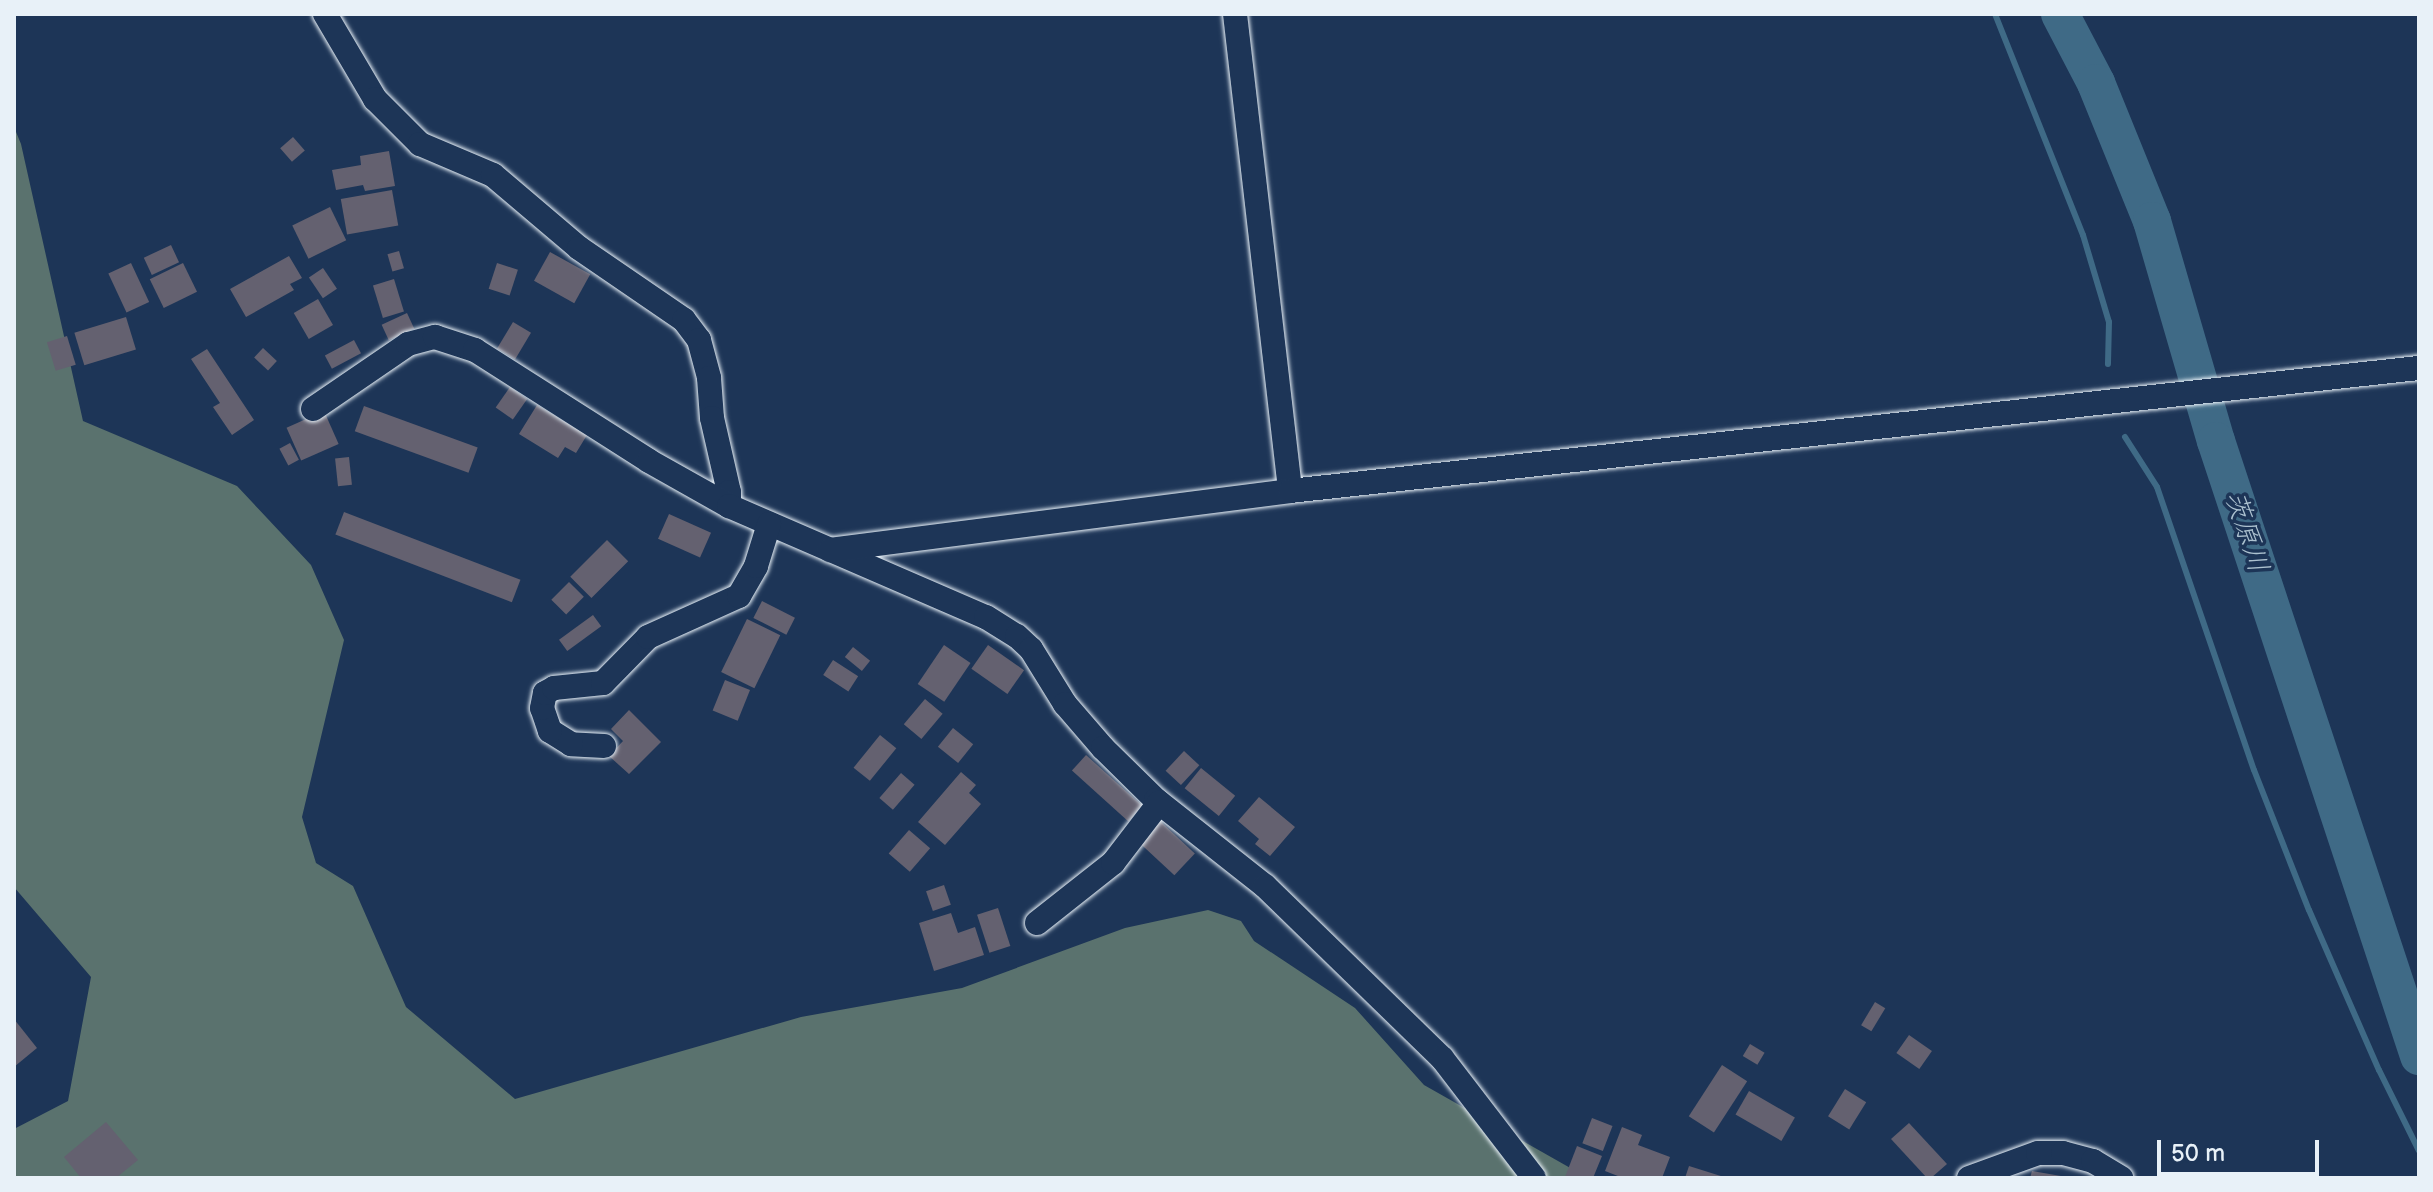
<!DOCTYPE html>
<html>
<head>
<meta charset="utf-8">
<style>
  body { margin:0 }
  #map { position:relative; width:2433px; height:1192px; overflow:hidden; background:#1d3557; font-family:"Balsamiq Sans","Klee One",sans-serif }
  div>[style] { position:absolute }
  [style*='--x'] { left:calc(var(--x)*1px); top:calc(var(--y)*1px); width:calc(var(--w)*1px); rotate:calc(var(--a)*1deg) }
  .green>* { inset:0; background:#5a726e }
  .stream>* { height:6px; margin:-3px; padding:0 3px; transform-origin:3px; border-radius:3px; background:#3f6a86 }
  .river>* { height:38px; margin:-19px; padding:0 19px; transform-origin:19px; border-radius:19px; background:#3f6a86 }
  .building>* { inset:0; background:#646170; transform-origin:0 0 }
  .roads { filter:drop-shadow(0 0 2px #e8f1f8) drop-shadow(0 0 2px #e8f1f8) }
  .minor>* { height:24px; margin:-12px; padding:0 12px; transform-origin:12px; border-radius:12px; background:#1d3557 }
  span { translate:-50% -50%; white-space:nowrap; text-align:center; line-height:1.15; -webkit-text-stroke:7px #1d3557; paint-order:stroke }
  .water-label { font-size:28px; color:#adc2d0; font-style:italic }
  .frame { position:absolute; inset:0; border:16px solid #e8f1f8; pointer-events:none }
  .scale { position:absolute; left:2157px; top:1140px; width:162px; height:36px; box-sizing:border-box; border:4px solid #e8f1f8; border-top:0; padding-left:10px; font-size:24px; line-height:28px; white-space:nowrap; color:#e8f1f8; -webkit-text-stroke:6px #1d3557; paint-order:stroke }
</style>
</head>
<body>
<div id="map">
  <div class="green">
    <i style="clip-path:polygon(14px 127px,21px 144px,83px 421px,237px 486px,311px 565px,344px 640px,302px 817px,316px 863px,353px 886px,406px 1007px,515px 1099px,801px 1017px,962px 988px,1125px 928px,1208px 910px,1241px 921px,1254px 941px,1355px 1008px,1424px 1085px,1588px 1178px,14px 1178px,14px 1129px,68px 1101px,91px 977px,14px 887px)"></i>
  </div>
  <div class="stream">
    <i style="--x:1995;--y:14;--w:238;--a:68.3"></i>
    <i style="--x:2083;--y:235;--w:91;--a:73.4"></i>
    <i style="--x:2109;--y:322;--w:42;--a:91.4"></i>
    <i style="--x:2125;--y:437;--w:59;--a:57.4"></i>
    <i style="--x:2157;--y:487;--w:299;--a:71.1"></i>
    <i style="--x:2254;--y:770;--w:150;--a:68.6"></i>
    <i style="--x:2309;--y:910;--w:175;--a:66.4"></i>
    <i style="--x:2379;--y:1070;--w:90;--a:63.7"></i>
  </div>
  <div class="river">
    <i style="--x:2060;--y:14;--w:78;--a:62.4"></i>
    <i style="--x:2096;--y:83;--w:149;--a:67.9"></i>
    <i style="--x:2152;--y:221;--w:229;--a:73.8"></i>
    <i style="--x:2216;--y:441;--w:648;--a:71.73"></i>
  </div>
  <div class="building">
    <i style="left:293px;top:137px;width:18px;height:17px;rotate:49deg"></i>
    <i style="clip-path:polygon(389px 151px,395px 186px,365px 191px,363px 185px,336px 190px,332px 170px,361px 165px,360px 156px)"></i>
    <i style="left:392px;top:190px;width:36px;height:52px;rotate:80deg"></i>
    <i style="left:330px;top:207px;width:37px;height:42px;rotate:64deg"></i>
    <i style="left:171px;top:245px;width:19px;height:30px;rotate:65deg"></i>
    <i style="left:399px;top:251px;width:18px;height:12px;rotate:74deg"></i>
    <i style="left:550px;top:252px;width:46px;height:33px;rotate:29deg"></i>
    <i style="clip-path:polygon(289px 256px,302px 278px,290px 284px,294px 290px,246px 317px,230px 289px)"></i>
    <i style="left:131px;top:263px;width:43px;height:25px;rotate:65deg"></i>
    <i style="left:183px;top:263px;width:32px;height:37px;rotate:64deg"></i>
    <i style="left:497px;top:263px;width:22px;height:27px;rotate:18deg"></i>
    <i style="left:323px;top:268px;width:25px;height:17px;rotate:56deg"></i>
    <i style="left:394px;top:279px;width:34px;height:22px;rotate:73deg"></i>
    <i style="left:318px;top:299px;width:30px;height:28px;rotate:60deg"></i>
    <i style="left:407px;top:313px;width:17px;height:28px;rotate:65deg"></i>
    <i style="left:126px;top:317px;width:34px;height:54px;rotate:73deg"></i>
    <i style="left:513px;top:322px;width:21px;height:31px;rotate:31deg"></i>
    <i style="left:67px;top:336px;width:30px;height:21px;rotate:73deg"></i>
    <i style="left:354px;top:340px;width:15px;height:33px;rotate:62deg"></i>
    <i style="left:263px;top:348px;width:19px;height:13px;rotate:43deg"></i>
    <i style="clip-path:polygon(207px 349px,254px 420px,232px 435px,213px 407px,220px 403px,191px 359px)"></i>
    <i style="left:510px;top:387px;width:21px;height:25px;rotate:35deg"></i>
    <i style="clip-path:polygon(537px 405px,587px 435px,576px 453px,565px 447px,558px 458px,519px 434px)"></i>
    <i style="left:364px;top:406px;width:121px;height:27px;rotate:20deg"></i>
    <i style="left:324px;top:411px;width:36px;height:41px;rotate:66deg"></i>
    <i style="left:290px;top:443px;width:19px;height:12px;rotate:62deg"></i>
    <i style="left:349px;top:457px;width:28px;height:14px;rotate:84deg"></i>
    <i style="left:344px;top:512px;width:189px;height:24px;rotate:21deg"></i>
    <i style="left:669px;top:514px;width:46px;height:27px;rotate:24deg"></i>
    <i style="left:607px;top:540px;width:30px;height:52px;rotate:45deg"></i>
    <i style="left:569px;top:582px;width:21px;height:25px;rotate:45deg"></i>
    <i style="left:762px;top:601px;width:37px;height:19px;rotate:27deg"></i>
    <i style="left:593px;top:615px;width:14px;height:42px;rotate:54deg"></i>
    <i style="left:747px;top:619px;width:37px;height:59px;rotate:26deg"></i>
    <i style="left:944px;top:645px;width:32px;height:47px;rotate:34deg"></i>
    <i style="left:988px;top:645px;width:44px;height:29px;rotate:35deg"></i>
    <i style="left:853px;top:647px;width:22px;height:13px;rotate:39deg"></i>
    <i style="left:833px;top:660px;width:30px;height:18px;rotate:33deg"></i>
    <i style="left:725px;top:680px;width:27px;height:33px;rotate:22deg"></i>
    <i style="left:925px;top:699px;width:23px;height:33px;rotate:40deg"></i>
    <i style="clip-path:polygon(629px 710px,661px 742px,629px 774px,609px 756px,623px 741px,611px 729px)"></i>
    <i style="left:953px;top:728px;width:26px;height:24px;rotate:39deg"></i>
    <i style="left:880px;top:735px;width:21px;height:42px;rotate:39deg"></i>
    <i style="left:1184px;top:751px;width:21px;height:27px;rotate:43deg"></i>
    <i style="left:1086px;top:755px;width:76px;height:21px;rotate:42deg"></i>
    <i style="left:1201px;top:768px;width:44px;height:26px;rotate:39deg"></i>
    <i style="clip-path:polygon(961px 772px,976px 785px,969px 793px,981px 804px,945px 845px,918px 822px)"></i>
    <i style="left:901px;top:773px;width:18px;height:33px;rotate:41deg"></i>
    <i style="clip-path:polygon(1259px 797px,1295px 827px,1270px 856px,1255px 844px,1259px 839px,1238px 821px)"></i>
    <i style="left:1159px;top:820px;width:49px;height:30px;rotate:43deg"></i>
    <i style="left:909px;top:830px;width:28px;height:31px;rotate:41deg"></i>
    <i style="left:944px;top:885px;width:21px;height:19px;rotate:71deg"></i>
    <i style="left:998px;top:908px;width:40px;height:22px;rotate:72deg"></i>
    <i style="clip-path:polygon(951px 913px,958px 933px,975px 927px,984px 955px,934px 971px,919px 923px)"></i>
    <i style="left:1875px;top:1002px;width:12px;height:27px;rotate:31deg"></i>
    <i style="clip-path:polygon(14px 1019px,37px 1048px,14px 1067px)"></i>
    <i style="left:1909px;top:1035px;width:28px;height:22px;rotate:35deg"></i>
    <i style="left:1750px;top:1044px;width:17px;height:14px;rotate:31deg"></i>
    <i style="left:1722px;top:1065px;width:30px;height:61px;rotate:33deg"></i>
    <i style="left:1845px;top:1089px;width:25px;height:32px;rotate:32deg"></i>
    <i style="left:1749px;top:1091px;width:53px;height:27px;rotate:30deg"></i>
    <i style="left:1592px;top:1118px;width:22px;height:27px;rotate:21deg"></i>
    <i style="clip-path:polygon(106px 1122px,138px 1160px,116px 1178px,81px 1178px,64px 1157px)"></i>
    <i style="clip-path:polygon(1909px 1123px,1947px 1164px,1931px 1178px,1927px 1178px,1891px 1139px)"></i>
    <i style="clip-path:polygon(1622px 1127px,1642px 1135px,1638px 1145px,1670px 1157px,1662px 1178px,1623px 1178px,1605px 1171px)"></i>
    <i style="clip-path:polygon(1577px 1146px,1602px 1156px,1593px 1178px,1565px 1177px)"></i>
    <i style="clip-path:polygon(1689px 1166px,1724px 1177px,1724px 1178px,1685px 1178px)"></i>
    <i style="clip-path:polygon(2032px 1171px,2061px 1176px,2061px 1178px,2030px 1178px)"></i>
  </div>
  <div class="roads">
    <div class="minor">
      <i style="--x:325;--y:14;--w:99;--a:59.5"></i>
      <i style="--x:375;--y:99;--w:64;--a:45"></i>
      <i style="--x:420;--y:144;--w:79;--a:23"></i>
      <i style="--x:493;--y:175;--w:113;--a:40.3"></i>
      <i style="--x:579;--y:248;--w:127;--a:34.4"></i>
      <i style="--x:684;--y:320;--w:25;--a:53"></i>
      <i style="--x:699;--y:340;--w:39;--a:75"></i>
      <i style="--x:709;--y:378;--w:40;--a:85.7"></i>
      <i style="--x:712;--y:418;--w:76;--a:77.1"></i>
      <i style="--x:729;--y:492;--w:14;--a:90"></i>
      <i style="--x:1235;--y:14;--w:480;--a:83.4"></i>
      <i style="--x:313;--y:409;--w:115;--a:-34.4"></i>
      <i style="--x:408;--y:344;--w:28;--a:-15"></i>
      <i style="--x:435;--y:337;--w:42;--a:18"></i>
      <i style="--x:475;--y:350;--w:206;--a:32.5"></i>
      <i style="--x:649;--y:461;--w:92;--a:29.4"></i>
      <i style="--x:729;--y:506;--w:280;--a:23.4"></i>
      <i style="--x:986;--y:617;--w:36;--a:32"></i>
      <i style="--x:1017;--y:636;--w:19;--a:43"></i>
      <i style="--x:1031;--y:649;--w:65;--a:58.3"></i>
      <i style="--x:1065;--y:704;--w:58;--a:49.2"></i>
      <i style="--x:1103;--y:748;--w:74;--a:44.5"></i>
      <i style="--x:1156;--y:800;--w:139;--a:38.3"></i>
      <i style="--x:1265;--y:886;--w:247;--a:44.2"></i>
      <i style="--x:1442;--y:1058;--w:151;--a:52.5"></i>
      <i style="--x:830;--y:550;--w:464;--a:-7.3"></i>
      <i style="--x:1290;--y:491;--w:1136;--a:-6.22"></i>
      <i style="--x:604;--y:746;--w:33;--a:-177"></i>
      <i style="--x:571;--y:744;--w:25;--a:-148"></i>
      <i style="--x:550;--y:731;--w:24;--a:-109"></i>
      <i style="--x:542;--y:708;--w:15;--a:-79"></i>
      <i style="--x:545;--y:693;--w:10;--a:-29"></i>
      <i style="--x:554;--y:688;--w:49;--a:-5.8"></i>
      <i style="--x:603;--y:683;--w:64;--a:-45.6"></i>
      <i style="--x:648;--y:637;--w:100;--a:-24.3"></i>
      <i style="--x:739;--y:596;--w:34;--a:-60"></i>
      <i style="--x:756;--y:566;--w:44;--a:-72.8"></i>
      <i style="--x:1037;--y:923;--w:97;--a:-38.3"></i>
      <i style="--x:1113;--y:863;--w:76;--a:-52.5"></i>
      <i style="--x:1969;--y:1178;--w:73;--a:-19.9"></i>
      <i style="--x:2038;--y:1153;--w:25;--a:0"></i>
      <i style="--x:2063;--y:1153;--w:31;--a:15"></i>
      <i style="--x:2093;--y:1161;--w:33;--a:31"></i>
    </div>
  </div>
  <div class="water-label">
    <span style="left:2246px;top:532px;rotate:72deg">茨原川</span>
  </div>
  <div class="frame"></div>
  <div class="scale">50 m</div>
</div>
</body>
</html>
